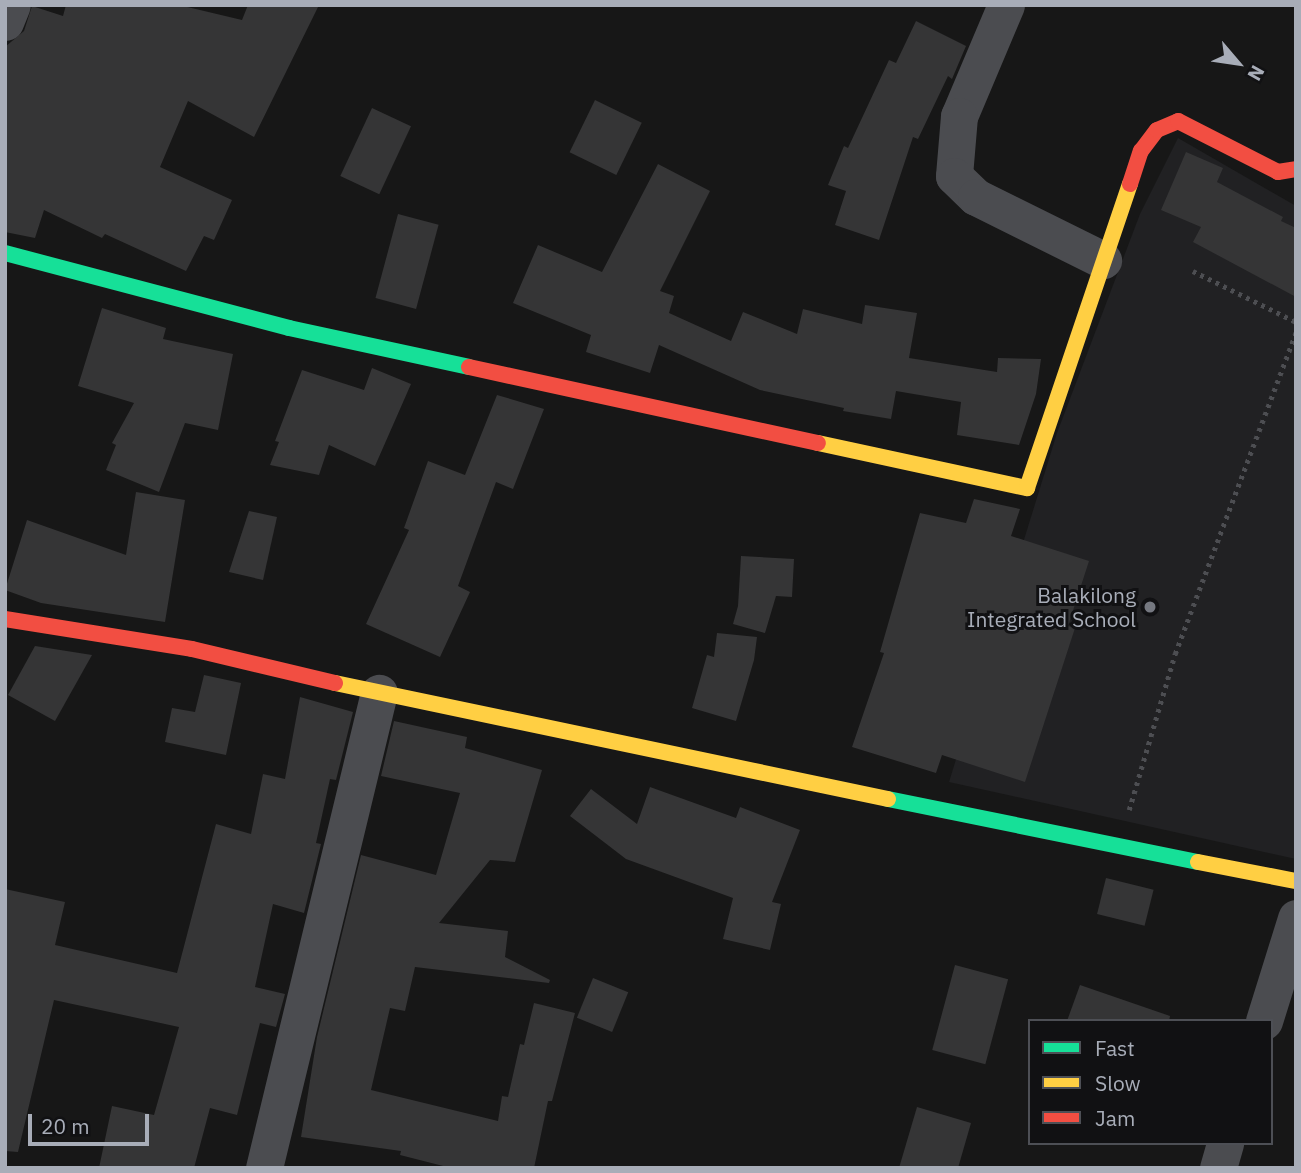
<!DOCTYPE html>
<html>
<head>
<meta charset="utf-8">
<style>
  body { margin:0 }
  #map { position:relative; width:1301px; height:1173px; overflow:hidden; background:#171717; font-family:"IBM Plex Sans",sans-serif }
  div>[style] { position:absolute }
  [style*='--x'] { left:calc(var(--x)*1px); top:calc(var(--y)*1px); width:calc(var(--w)*1px); rotate:calc(var(--a)*1deg) }
  .built>* { inset:0; background:#212123 }
  .building>* { inset:0; background:#353536; transform-origin:0 0 }
  .path>* { height:4.5px; margin-top:-2.25px; transform-origin:0; background:repeating-linear-gradient(90deg,#4d4e52 0 3.5px,transparent 0 8.5px) }
  .street>* { height:37px; margin:-18.5px; padding:0 18.5px; transform-origin:18.5px; border-radius:18.5px; background:#4b4c50 }
  .fast>* { height:16px; margin:-8px; padding:0 8px; transform-origin:8px; border-radius:8px; background:#16e098 }
  .slow>* { height:16px; margin:-8px; padding:0 8px; transform-origin:8px; border-radius:8px; background:#ffcf43 }
  .jam>* { height:16px; margin:-8px; padding:0 8px; transform-origin:8px; border-radius:8px; background:#f24e42 }
  .dots>* { width:19px; height:19px; translate:-50% -50%; box-sizing:border-box; border:4px solid #111113; border-radius:50% }
  span { translate:-50% -50%; white-space:nowrap; text-align:center; line-height:1.15; -webkit-text-stroke:6px #111113; paint-order:stroke }
  .poi-label { font-size:21px; color:#a8adb8 }
  .right { translate:-100% -50%; text-align:right }
  .frame { position:absolute; inset:0; border:7px solid #a8adb8; pointer-events:none }
  .legend { position:absolute; left:1028px; top:1019px; width:245px; height:126px; box-sizing:border-box; background:#111113; border:2px solid #4d4f55; margin:0; padding:9px 12px; list-style:none; font-size:21px; color:#a8adb8 }
  .legend li { display:flex; align-items:center; gap:14px; height:35px }
  .legend b { width:35px; border:2px solid #4d4f55 }
  .north { position:absolute; left:1203px; top:28px; width:70px; height:70px; -webkit-text-stroke:5px #111113; paint-order:stroke; rotate:119deg; font-size:19px; font-weight:700; line-height:28px; text-align:center; color:#a8adb8 }
  .north::after { content:''; display:block; margin:auto; width:24px; height:32px; background:#a8adb8; clip-path:polygon(50% 0,100% 100%,50% 72%,0 100%) }
  .scale { position:absolute; left:28px; top:1114px; width:121px; height:32px; box-sizing:border-box; border:4px solid #a8adb8; border-top:0; padding-left:9px; font-size:21px; line-height:24px; white-space:nowrap; color:#a8adb8; -webkit-text-stroke:5px #111113; paint-order:stroke }
</style>
</head>
<body>
<div id="map">
  <div class="built">
    <i style="clip-path:polygon(1178px 138px,1296px 206px,1296px 859px,949px 782px,1057px 433px,1140px 214px)"></i>
  </div>
  <div class="building">
    <i style="clip-path:polygon(66px 5px,179px 5px,242px 20px,248px 5px,319px 5px,254px 137px,188px 101px,160px 167px,232px 200px,214px 240px,204px 236px,186px 271px,105px 234px,102px 238px,44px 210px,35px 238px,5px 232px,5px 47px,24px 31px,32px 6px,63px 16px)"></i>
    <i style="clip-path:polygon(916px 21px,966px 46px,952px 79px,948px 76px,918px 139px,913px 137px,879px 240px,835px 225px,846px 191px,828px 185px,844px 146px,848px 148px,889px 60px,896px 63px)"></i>
    <i style="left:595px;top:100px;width:52px;height:58px;rotate:26deg"></i>
    <i style="left:372px;top:108px;width:43px;height:75px;rotate:25deg"></i>
    <i style="clip-path:polygon(1186px 152px,1223px 168px,1217px 182px,1283px 217px,1281px 221px,1296px 228px,1296px 297px,1193px 242px,1201px 227px,1161px 210px)"></i>
    <i style="clip-path:polygon(658px 164px,710px 191px,660px 291px,674px 296px,669px 313px,731px 341px,743px 312px,797px 334px,803px 309px,862px 324px,865px 305px,917px 313px,909px 358px,997px 372px,998px 358px,1041px 359px,1036px 394px,1019px 445px,957px 435px,961px 402px,896px 391px,891px 419px,843px 411px,844px 408px,760px 390px,659px 345px,650px 373px,586px 352px,591px 335px,513px 303px,538px 245px,602px 272px)"></i>
    <i style="left:398px;top:214px;width:42px;height:87px;rotate:15deg"></i>
    <i style="clip-path:polygon(102px 308px,166px 328px,163px 339px,233px 354px,218px 430px,185px 423px,159px 492px,106px 470px,116px 445px,112px 443px,134px 403px,78px 386px)"></i>
    <i style="clip-path:polygon(372px 368px,411px 384px,375px 466px,329px 445px,319px 475px,270px 465px,279px 442px,275px 441px,302px 370px,364px 390px)"></i>
    <i style="clip-path:polygon(497px 395px,544px 409px,513px 489px,496px 482px,458px 586px,470px 592px,440px 657px,366px 624px,409px 530px,404px 528px,428px 461px,465px 475px)"></i>
    <i style="clip-path:polygon(136px 492px,185px 500px,165px 622px,41px 603px,5px 590px,27px 520px,126px 555px)"></i>
    <i style="clip-path:polygon(974px 499px,1020px 509px,1011px 536px,1089px 561px,1068px 626px,1075px 628px,1025px 782px,942px 755px,936px 773px,852px 747px,884px 653px,880px 652px,920px 513px,966px 523px)"></i>
    <i style="clip-path:polygon(249px 511px,277px 517px,263px 580px,229px 572px)"></i>
    <i style="clip-path:polygon(741px 556px,794px 559px,792px 597px,776px 596px,765px 633px,733px 624px,738px 606px)"></i>
    <i style="clip-path:polygon(717px 633px,757px 637px,754px 660px,736px 721px,692px 708px,707px 655px,714px 657px)"></i>
    <i style="clip-path:polygon(35px 646px,92px 655px,55px 721px,8px 695px)"></i>
    <i style="clip-path:polygon(204px 675px,241px 683px,226px 755px,165px 742px,172px 708px,195px 712px)"></i>
    <i style="clip-path:polygon(300px 697px,353px 712px,336px 780px,330px 779px,316px 843px,321px 844px,304px 913px,273px 904px,255px 987px,285px 994px,276px 1027px,260px 1023px,237px 1115px,210px 1108px,194px 1168px,99px 1168px,112px 1106px,154px 1115px,179px 1027px,54px 1000px,18px 1152px,5px 1151px,5px 889px,65px 902px,55px 945px,177px 973px,216px 824px,251px 834px,263px 774px,285px 779px)"></i>
    <i style="clip-path:polygon(394px 721px,467px 737px,465px 748px,542px 770px,515px 862px,490px 860px,439px 923px,508px 931px,505px 957px,550px 980px,549px 983px,415px 967px,405px 1011px,390px 1008px,371px 1090px,498px 1121px,502px 1096px,508px 1097px,520px 1044px,524px 1045px,534px 1003px,575px 1013px,552px 1101px,548px 1101px,534px 1168px,451px 1168px,400px 1155px,401px 1151px,301px 1137px,317px 1037px,361px 855px,436px 875px,460px 793px,381px 776px)"></i>
    <i style="clip-path:polygon(650px 787px,736px 818px,740px 807px,800px 830px,772px 902px,781px 904px,770px 950px,723px 939px,733px 898px,626px 859px,570px 816px,591px 789px,637px 824px)"></i>
    <i style="left:1106px;top:878px;width:49px;height:37px;rotate:14deg"></i>
    <i style="left:955px;top:965px;width:55px;height:88px;rotate:15deg"></i>
    <i style="left:593px;top:978px;width:38px;height:43px;rotate:22deg"></i>
    <i style="clip-path:polygon(1080px 985px,1170px 1016px,1169px 1021px,1067px 1021px)"></i>
    <i style="clip-path:polygon(917px 1107px,971px 1123px,958px 1168px,899px 1168px)"></i>
  </div>
  <div class="path">
    <i style="--x:1193;--y:271;--w:115;--a:26.3"></i>
    <i style="--x:1129;--y:810;--w:163;--a:-73.6"></i>
    <i style="--x:1175;--y:654;--w:344;--a:-69.4"></i>
  </div>
  <div class="street">
    <i style="--x:1006;--y:5;--w:121;--a:112.9"></i>
    <i style="--x:959;--y:116;--w:60;--a:94.8"></i>
    <i style="--x:954;--y:176;--w:30;--a:44"></i>
    <i style="--x:976;--y:197;--w:142;--a:26.4"></i>
    <i style="--x:5;--y:22;--w:18;--a:-68"></i>
    <i style="--x:1264;--y:1021;--w:108;--a:-72.7"></i>
    <i style="--x:264;--y:1168;--w:489;--a:-76.4"></i>
    <i style="--x:1218;--y:1168;--w:26;--a:-74"></i>
  </div>
  <div class="fast">
    <i style="--x:5;--y:253;--w:294;--a:14.8"></i>
    <i style="--x:289;--y:328;--w:184;--a:12.2"></i>
    <i style="--x:888;--y:799;--w:316;--a:11.5"></i>
  </div>
  <div class="slow">
    <i style="--x:818;--y:443;--w:214;--a:12.2"></i>
    <i style="--x:1027;--y:488;--w:321;--a:-71.3"></i>
    <i style="--x:335;--y:683;--w:565;--a:11.85"></i>
    <i style="--x:1198;--y:862;--w:100;--a:11"></i>
  </div>
  <div class="jam">
    <i style="--x:1130;--y:184;--w:35;--a:-72"></i>
    <i style="--x:1141;--y:151;--w:26;--a:-53"></i>
    <i style="--x:1157;--y:130;--w:23;--a:-23"></i>
    <i style="--x:1178;--y:121;--w:112;--a:27"></i>
    <i style="--x:1278;--y:172;--w:18;--a:-9"></i>
    <i style="--x:469;--y:367;--w:357;--a:12.3"></i>
    <i style="--x:5;--y:619;--w:189;--a:9.1"></i>
    <i style="--x:192;--y:649;--w:147;--a:13.4"></i>
  </div>
  <div class="dots">
    <i style="left:1150px;top:607px;background:#757880"></i>
  </div>
  <div class="poi-label">
    <span class="right" style="left:1136px;top:607px">Balakilong<br>Integrated School</span>
  </div>
  <div class="frame"></div>
  <ul class="legend">
  <li><b style="height:9px;background:#16e098"></b>Fast</li>
  <li><b style="height:9px;background:#ffcf43"></b>Slow</li>
  <li><b style="height:9px;background:#f24e42"></b>Jam</li>
  </ul>
  <div class="north">N</div>
  <div class="scale">20 m</div>
</div>
</body>
</html>
